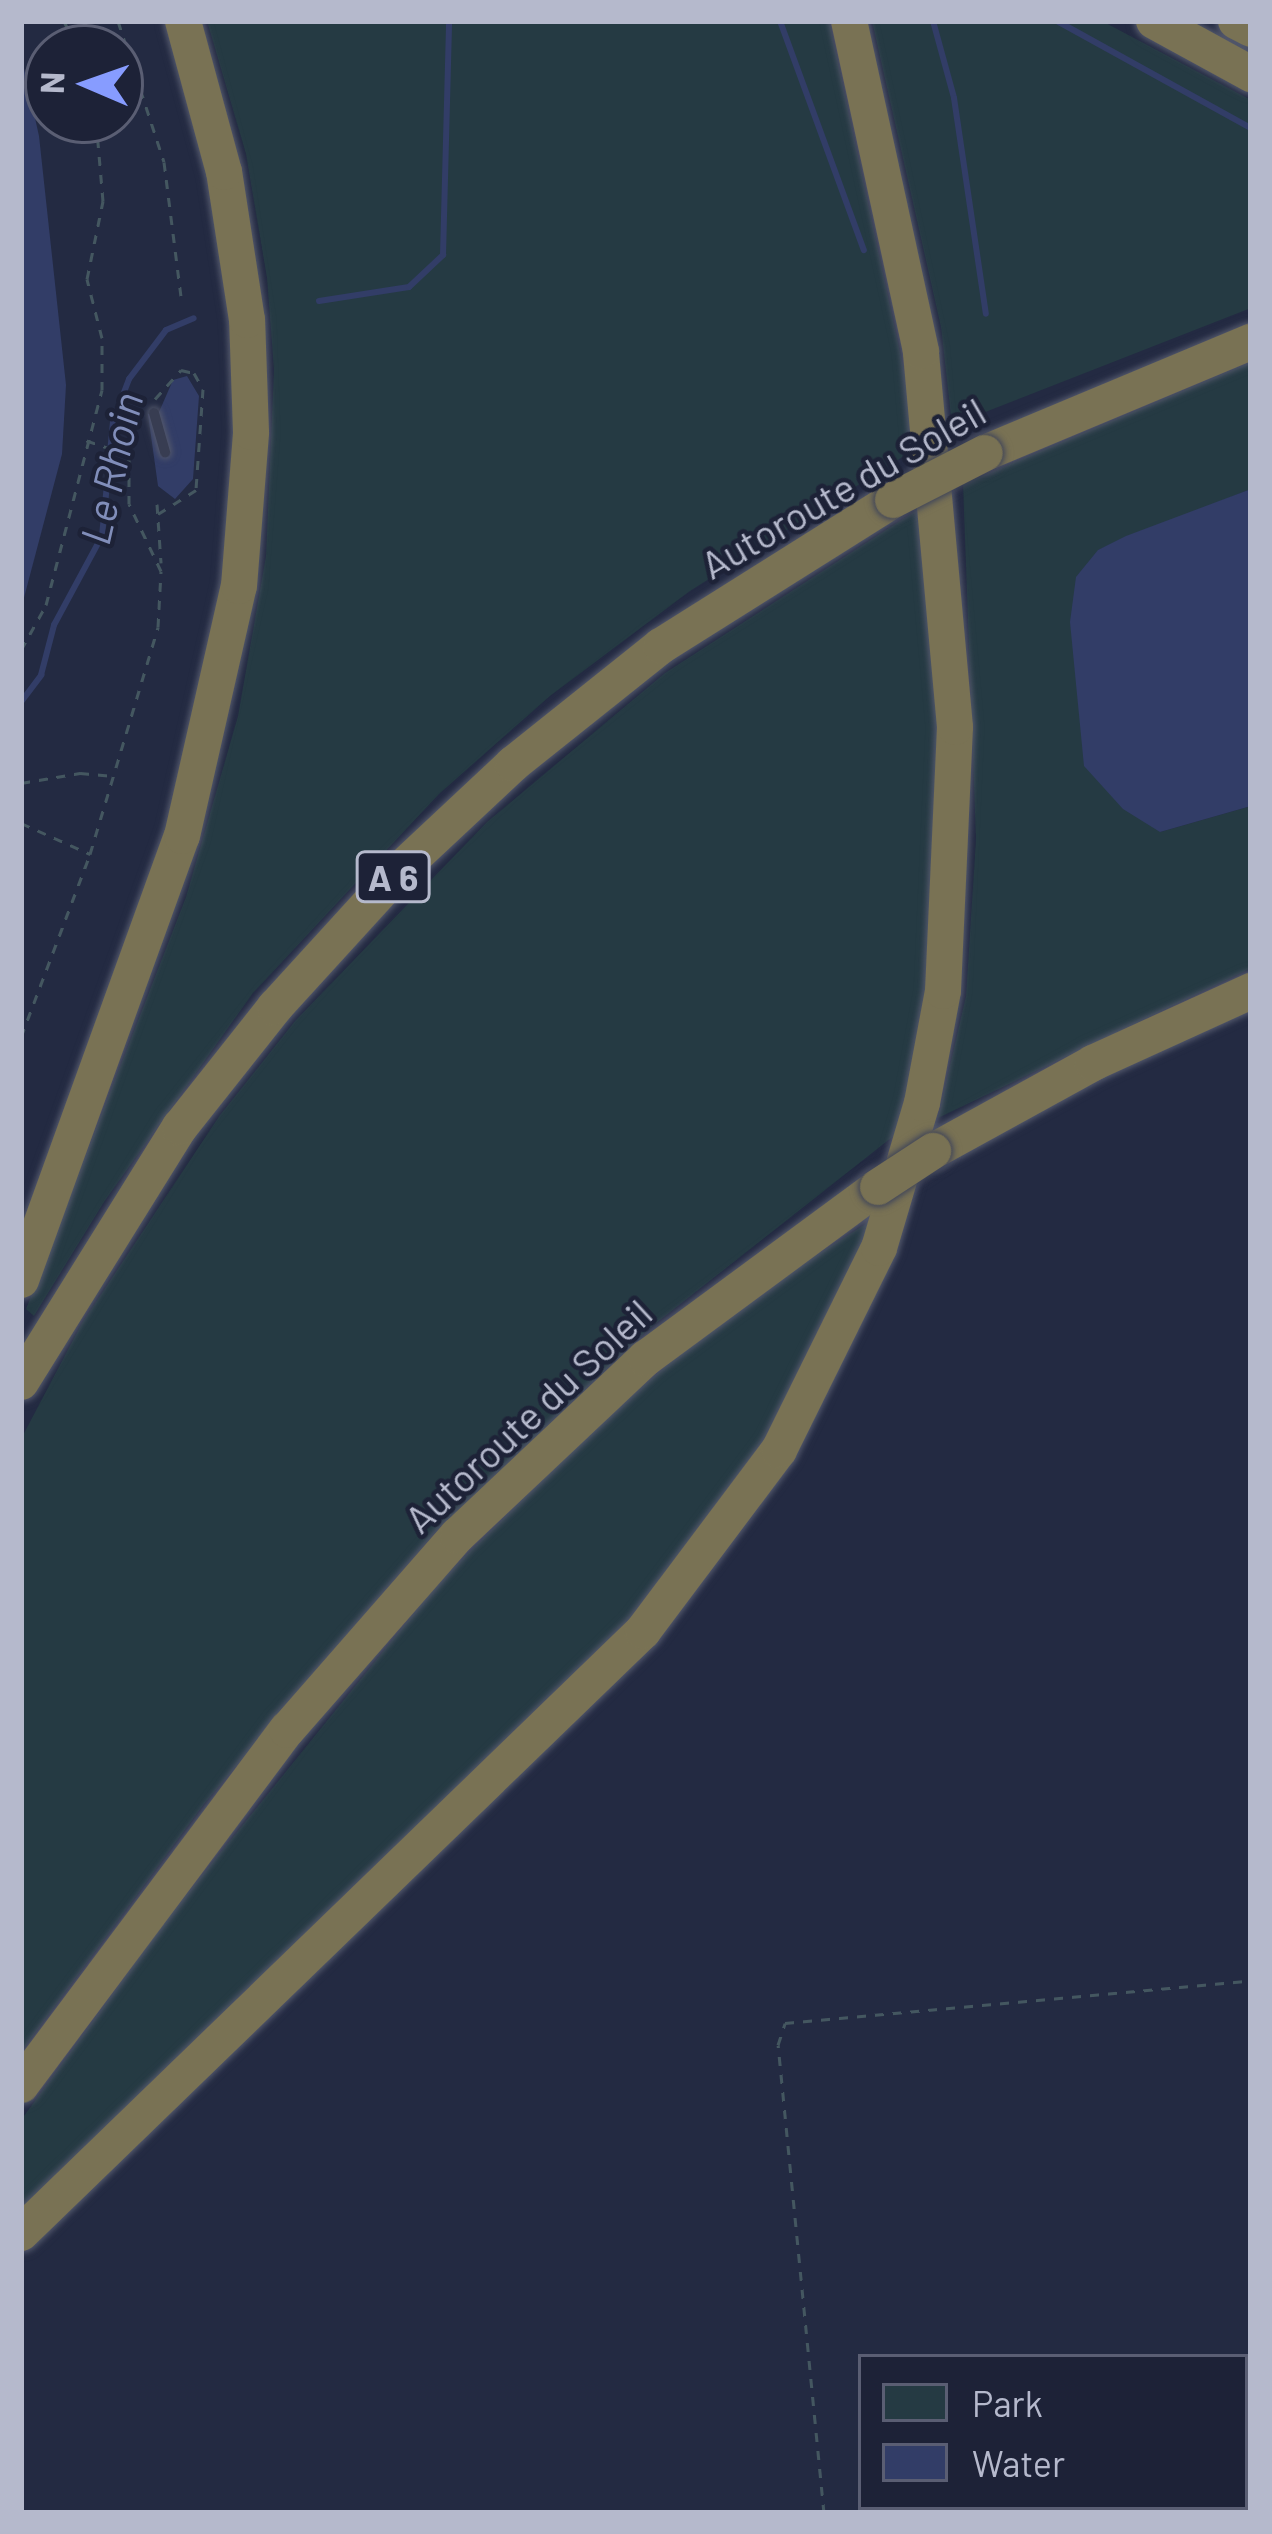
<!DOCTYPE html>
<html>
<head>
<meta charset="utf-8">
<style>
  body { margin:0 }
  #map { position:relative; width:1272px; height:2534px; overflow:hidden; background:#232a42; font-family:Barlow,sans-serif }
  div>[style] { position:absolute }
  [style*='--x'] { left:calc(var(--x)*1px); top:calc(var(--y)*1px); width:calc(var(--w)*1px); rotate:calc(var(--a)*1deg) }
  .green>* { inset:0; background:#253a43 }
  .water>* { inset:0; background:#323d67 }
  .stream>* { height:6px; margin:-3px; padding:0 3px; transform-origin:3px; border-radius:3px; background:#323d67 }
  .path>* { height:3px; margin-top:-1.5px; transform-origin:0; background:repeating-linear-gradient(90deg,#445760 0 9px,transparent 0 18px) }
  .roads { filter:drop-shadow(0 0 3px #53586c) drop-shadow(0 0 3px #53586c) }
  .lane>* { height:10px; margin:-5px; padding:0 5px; transform-origin:5px; border-radius:5px; background:#383d52 }
  .highway>* { height:36px; margin:-18px; padding:0 18px; transform-origin:18px; border-radius:18px; background:#797254 }
  .bridges { filter:drop-shadow(0 0 3px #404559) drop-shadow(0 0 3px #404559) }
  .highway-bridge>* { height:36px; margin:-18px; padding:0 18px; transform-origin:18px; border-radius:18px; background:#797254 }
  span { translate:-50% -50%; white-space:nowrap; text-align:center; line-height:1.15; -webkit-text-stroke:9px #1d2237; paint-order:stroke }
  .shield-label span { padding:3px 9px; background:#1d2237; border:3px solid; border-radius:9px; -webkit-text-stroke-width:0 }
  .shield-label { font-size:36px; color:#b5b9cc; font-weight:700 }
  .street-label { font-size:39px; color:#b5b9cc }
  .water-label { font-size:42px; color:#818eba; font-style:italic }
  .frame { position:absolute; inset:0; border:24px solid #b5b9cc; pointer-events:none }
  .legend { position:absolute; left:858px; top:2354px; width:390px; height:156px; box-sizing:border-box; background:#1d2237; border:3px solid #5a5e73; margin:0; padding:15px 21px; list-style:none; font-size:36px; color:#b5b9cc }
  .legend li { display:flex; align-items:center; gap:24px; height:60px }
  .legend b { width:60px; border:3px solid #5a5e73 }
  .north { position:absolute; left:24px; top:24px; width:120px; height:120px; box-sizing:border-box; background:#1d2237; border:3px solid #5a5e73; border-radius:50%; rotate:272deg; font-size:33px; font-weight:700; line-height:48px; text-align:center; color:#b5b9cc }
  .north::after { content:''; display:block; margin:auto; width:42px; height:54px; background:#879cff; clip-path:polygon(50% 0,100% 100%,50% 72%,0 100%) }
</style>
</head>
<body>
<div id="map">
  <div class="green">
    <i style="clip-path:polygon(207px 21px,829px 21px,920px 446px,690px 591px,550px 696px,439px 794px,253px 993px,104px 1202px,34px 1316px,26px 1309px,186px 897px,238px 716px,266px 556px,274px 370px,267px 278px,246px 154px)"></i>
    <i style="clip-path:polygon(872px 21px,1102px 21px,1251px 100px,1251px 308px,952px 425px,941px 327px)"></i>
    <i style="clip-path:polygon(1251px 362px,1251px 489px,1098px 550px,1160px 832px,1251px 806px,1251px 968px,938px 1118px,966px 996px,976px 839px,963px 484px)"></i>
    <i style="clip-path:polygon(926px 504px,943px 804px,923px 1037px,900px 1131px,650px 1328px,439px 1528px,204px 1804px,21px 2052px,21px 1439px,82px 1323px,220px 1115px,295px 1021px,487px 822px,665px 673px)"></i>
    <i style="clip-path:polygon(875px 1218px,795px 1402px,691px 1553px,554px 1706px,21px 2213px,21px 2120px,170px 1915px,440px 1581px,603px 1420px,736px 1306px)"></i>
  </div>
  <div class="water">
    <i style="clip-path:polygon(21px 55px,39px 136px,66px 385px,62px 454px,21px 609px)"></i>
    <i style="clip-path:polygon(187px 376px,199px 396px,193px 479px,175px 499px,158px 486px,148px 414px,159px 412px,173px 380px)"></i>
    <i style="clip-path:polygon(1251px 489px,1251px 806px,1160px 832px,1123px 809px,1084px 766px,1070px 622px,1076px 577px,1098px 550px,1126px 536px)"></i>
  </div>
  <div class="stream">
    <i style="--x:780;--y:21;--w:244;--a:69.9"></i>
    <i style="--x:933;--y:21;--w:80;--a:74.7"></i>
    <i style="--x:954;--y:98;--w:218;--a:81.6"></i>
    <i style="--x:1057;--y:21;--w:222;--a:28.9"></i>
    <i style="--x:319;--y:301;--w:91;--a:-8.8"></i>
    <i style="--x:409;--y:287;--w:47;--a:-43.3"></i>
    <i style="--x:443;--y:255;--w:234;--a:-88.5"></i>
    <i style="--x:21;--y:702;--w:34;--a:-53"></i>
    <i style="--x:41;--y:675;--w:52;--a:-75.4"></i>
    <i style="--x:54;--y:625;--w:101;--a:-61.7"></i>
    <i style="--x:102;--y:536;--w:116;--a:-84.5"></i>
    <i style="--x:113;--y:421;--w:45;--a:-69.1"></i>
    <i style="--x:129;--y:379;--w:61;--a:-52.9"></i>
    <i style="--x:166;--y:330;--w:30;--a:-23"></i>
  </div>
  <div class="path">
    <i style="--x:64;--y:21;--w:30;--a:64"></i>
    <i style="--x:118;--y:21;--w:148;--a:71.9"></i>
    <i style="--x:164;--y:162;--w:135;--a:82.8"></i>
    <i style="--x:155;--y:399;--w:39;--a:-48"></i>
    <i style="--x:181;--y:370;--w:13;--a:13"></i>
    <i style="--x:194;--y:373;--w:18;--a:61"></i>
    <i style="--x:203;--y:389;--w:101;--a:94"></i>
    <i style="--x:196;--y:490;--w:45;--a:147.7"></i>
    <i style="--x:157;--y:504;--w:59;--a:86.1"></i>
    <i style="--x:21;--y:650;--w:51;--a:-60.9"></i>
    <i style="--x:46;--y:605;--w:222;--a:-75.4"></i>
    <i style="--x:102;--y:390;--w:52;--a:-90"></i>
    <i style="--x:102;--y:338;--w:61;--a:-104.3"></i>
    <i style="--x:87;--y:279;--w:80;--a:-78.4"></i>
    <i style="--x:103;--y:201;--w:81;--a:-94.9"></i>
    <i style="--x:21;--y:783;--w:60;--a:-9.6"></i>
    <i style="--x:80;--y:773;--w:34;--a:5"></i>
    <i style="--x:21;--y:823;--w:76;--a:24.2"></i>
    <i style="--x:21;--y:1037;--w:196;--a:-69.3"></i>
    <i style="--x:90;--y:854;--w:237;--a:-73.3"></i>
    <i style="--x:158;--y:627;--w:56;--a:-86.9"></i>
    <i style="--x:161;--y:571;--w:74;--a:-115.5"></i>
    <i style="--x:129;--y:504;--w:49;--a:-90"></i>
    <i style="--x:129;--y:455;--w:46;--a:-161.2"></i>
    <i style="--x:824;--y:2513;--w:470;--a:-95.6"></i>
    <i style="--x:778;--y:2045;--w:23;--a:-72"></i>
    <i style="--x:785;--y:2023;--w:468;--a:-5.2"></i>
  </div>
  <div class="roads">
    <div class="lane">
      <i style="--x:154;--y:413;--w:41;--a:74.2"></i>
    </div>
    <div class="highway">
      <i style="--x:1154;--y:21;--w:111;--a:28.7"></i>
      <i style="--x:1236;--y:21;--w:17;--a:28"></i>
      <i style="--x:985;--y:453;--w:288;--a:-22.7"></i>
      <i style="--x:933;--y:1151;--w:183;--a:-28.8"></i>
      <i style="--x:1093;--y:1063;--w:174;--a:-24.5"></i>
      <i style="--x:21;--y:1280;--w:472;--a:-70.1"></i>
      <i style="--x:182;--y:836;--w:256;--a:-77.2"></i>
      <i style="--x:239;--y:586;--w:154;--a:-85.5"></i>
      <i style="--x:251;--y:432;--w:112;--a:-92"></i>
      <i style="--x:247;--y:320;--w:150;--a:-98.8"></i>
      <i style="--x:224;--y:172;--w:156;--a:-105.2"></i>
      <i style="--x:21;--y:1382;--w:301;--a:-58.1"></i>
      <i style="--x:180;--y:1127;--w:153;--a:-51.6"></i>
      <i style="--x:275;--y:1007;--w:188;--a:-47.6"></i>
      <i style="--x:402;--y:868;--w:152;--a:-43.1"></i>
      <i style="--x:513;--y:764;--w:189;--a:-38.6"></i>
      <i style="--x:661;--y:646;--w:274;--a:-32.2"></i>
      <i style="--x:21;--y:2085;--w:444;--a:-53.2"></i>
      <i style="--x:287;--y:1730;--w:259;--a:-48.8"></i>
      <i style="--x:458;--y:1535;--w:258;--a:-43.3"></i>
      <i style="--x:646;--y:1358;--w:288;--a:-36.4"></i>
      <i style="--x:21;--y:2233;--w:866;--a:-44.06"></i>
      <i style="--x:643;--y:1631;--w:226;--a:-53.1"></i>
      <i style="--x:779;--y:1450;--w:225;--a:-63.7"></i>
      <i style="--x:879;--y:1248;--w:151;--a:-73.5"></i>
      <i style="--x:922;--y:1103;--w:114;--a:-79.4"></i>
      <i style="--x:943;--y:991;--w:264;--a:-87.4"></i>
      <i style="--x:955;--y:727;--w:378;--a:-95.2"></i>
      <i style="--x:921;--y:351;--w:338;--a:-102.3"></i>
    </div>
  </div>
  <div class="bridges">
    <div class="highway-bridge">
      <i style="--x:893;--y:500;--w:103;--a:-27.1"></i>
      <i style="--x:878;--y:1187;--w:66;--a:-33.2"></i>
    </div>
  </div>
  <div class="shield-label">
    <span style="left:393px;top:877px">A 6</span>
  </div>
  <div class="street-label">
    <span style="left:843px;top:488px;rotate:-30deg">Autoroute du Soleil</span>
    <span style="left:528px;top:1416px;rotate:-43deg">Autoroute du Soleil</span>
  </div>
  <div class="water-label">
    <span style="left:110px;top:468px;rotate:-77deg">Le Rhoin</span>
  </div>
  <div class="frame"></div>
  <ul class="legend">
  <li><b style="height:33px;background:#253a43"></b>Park</li>
  <li><b style="height:33px;background:#323d67"></b>Water</li>
  </ul>
  <div class="north">N</div>
</div>
</body>
</html>
